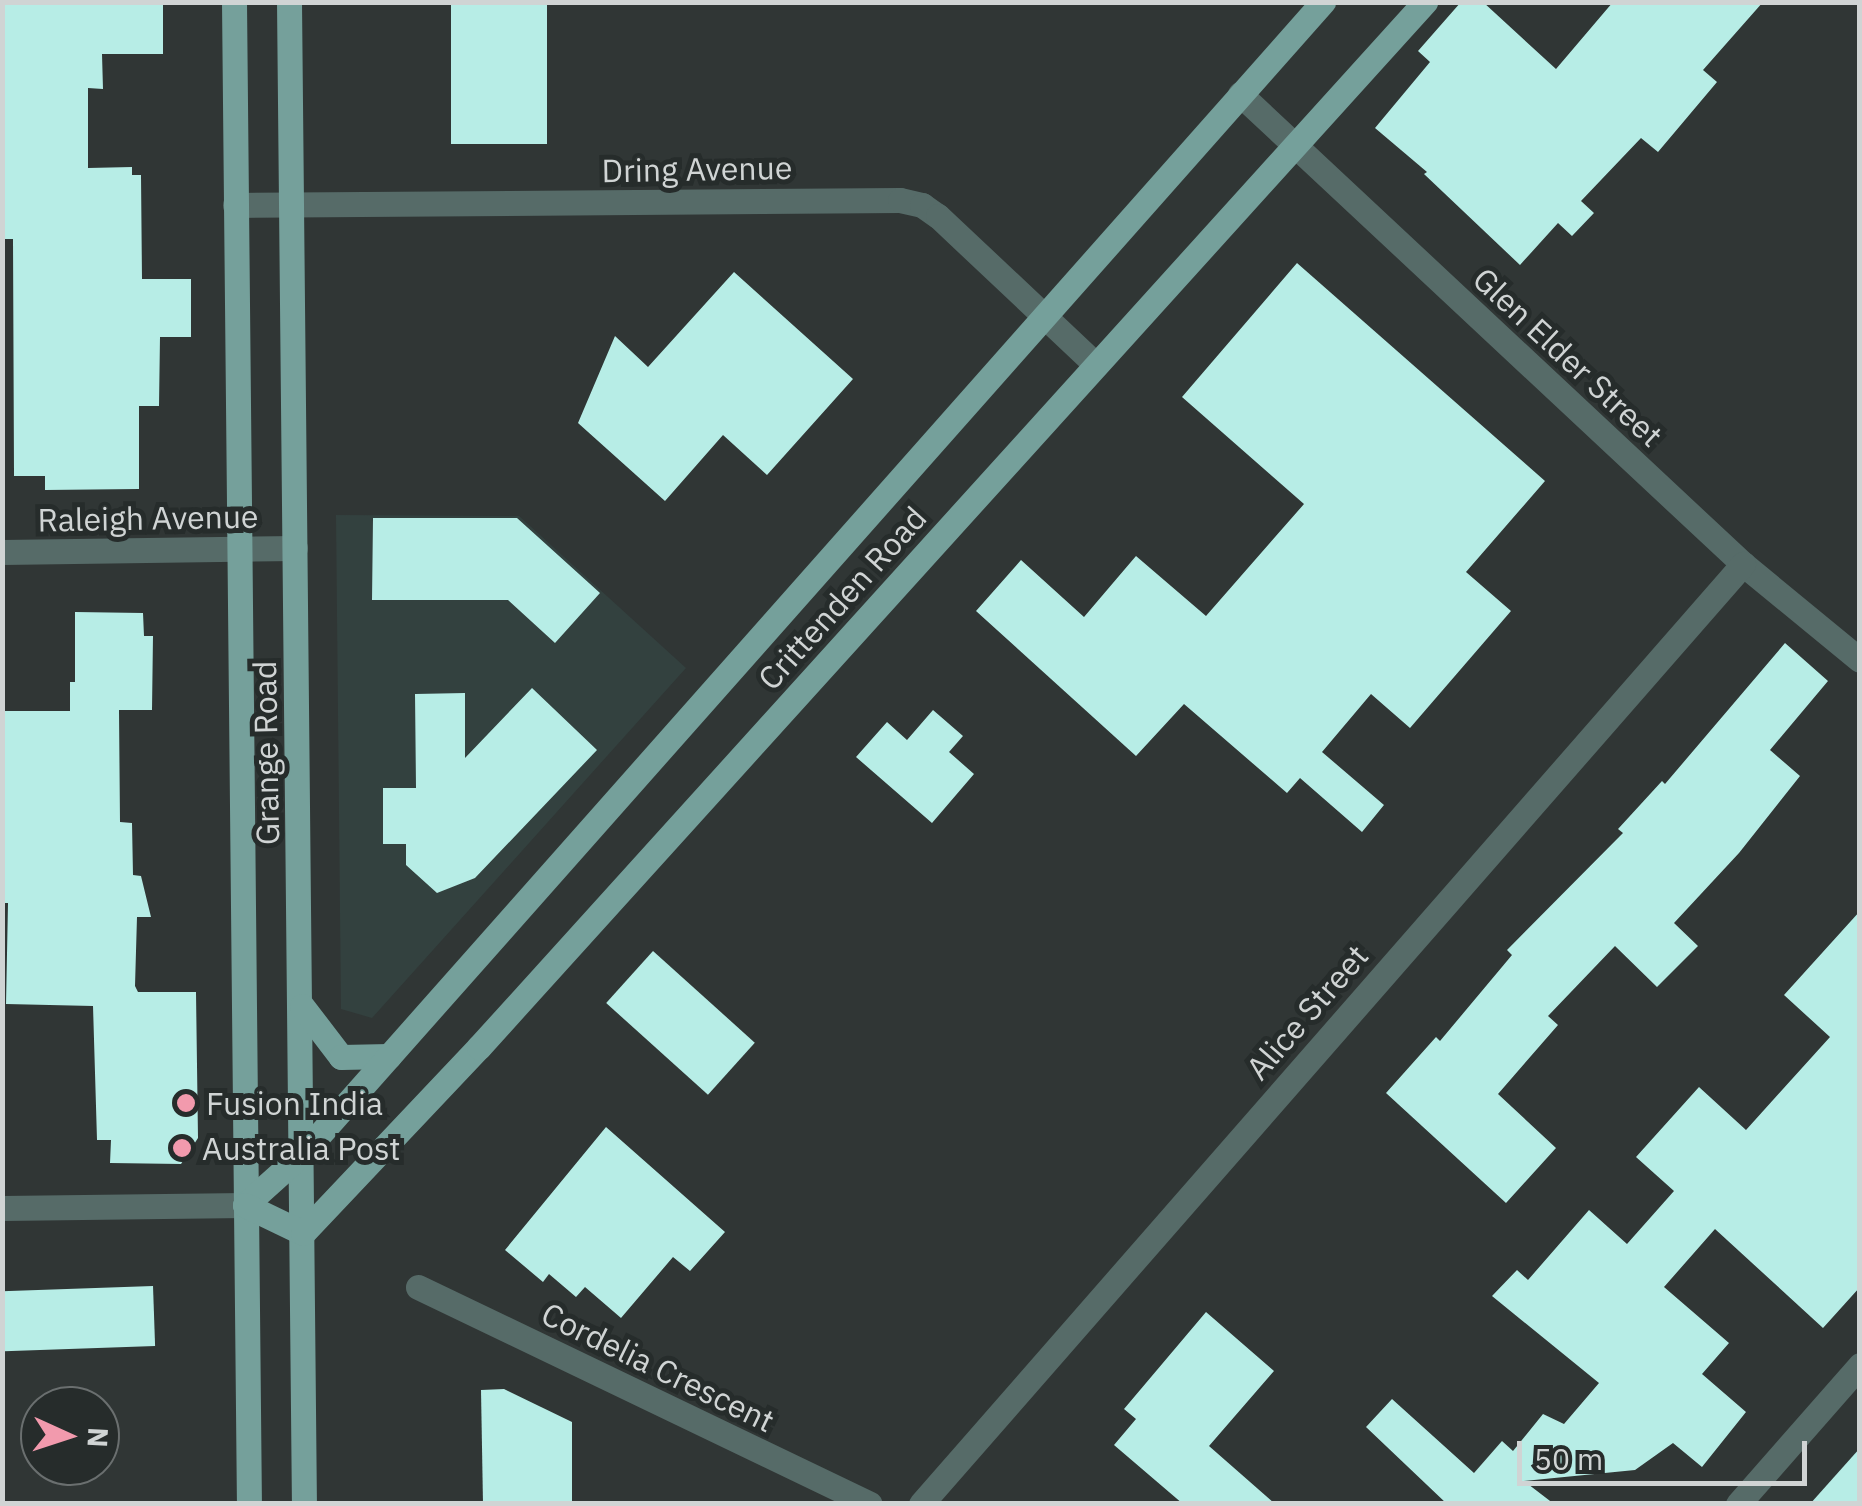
<!DOCTYPE html>
<html>
<head>
<meta charset="utf-8">
<style>
  body { margin:0 }
  #map { position:relative; width:1862px; height:1506px; overflow:hidden; background:#303635; font-family:"IBM Plex Sans",sans-serif }
  div>[style] { position:absolute }
  [style*='--x'] { left:calc(var(--x)*1px); top:calc(var(--y)*1px); width:calc(var(--w)*1px); rotate:calc(var(--a)*1deg) }
  .built>* { inset:0; background:#33413f }
  .building>* { inset:0; background:#b7ede6; transform-origin:0 0 }
  .minor>* { height:25px; margin:-12.5px; padding:0 12.5px; transform-origin:12.5px; border-radius:12.5px; background:#566b68 }
  .major>* { height:25px; margin:-12.5px; padding:0 12.5px; transform-origin:12.5px; border-radius:12.5px; background:#75a09b }
  .dots>* { width:28px; height:28px; translate:-50% -50%; box-sizing:border-box; border:5px solid #262c2b; border-radius:50% }
  span { translate:-50% -50%; white-space:nowrap; text-align:center; line-height:1.15; -webkit-text-stroke:10px #262c2b; paint-order:stroke }
  .street-label { font-size:32px; color:#d0d4d4 }
  .poi-label { font-size:32px; color:#d0d4d4 }
  .left { translate:0 -50%; text-align:left }
  .frame { position:absolute; inset:0; border:5px solid #d0d4d4; pointer-events:none }
  .north { position:absolute; left:20px; top:1386px; width:100px; height:100px; box-sizing:border-box; background:#262c2b; border:2px solid #6a6f6f; border-radius:50%; rotate:93deg; font-size:28px; font-weight:700; line-height:40px; text-align:center; color:#d0d4d4 }
  .north::after { content:''; display:block; margin:auto; width:35px; height:45px; background:#f29aad; clip-path:polygon(50% 0,100% 100%,50% 72%,0 100%) }
  .scale { position:absolute; left:1517px; top:1441px; width:290px; height:45px; box-sizing:border-box; border:5px solid #d0d4d4; border-top:0; padding-left:12px; font-size:30px; line-height:35px; white-space:nowrap; color:#d0d4d4; -webkit-text-stroke:8px #262c2b; paint-order:stroke }
</style>
</head>
<body>
<div id="map">
  <div class="built">
    <i style="clip-path:polygon(336px 515px,519px 516px,686px 668px,372px 1018px,341px 1009px)"></i>
  </div>
  <div class="building">
    <i style="clip-path:polygon(2px 2px,163px 2px,163px 54px,102px 54px,103px 89px,88px 88px,88px 168px,132px 167px,132px 175px,141px 175px,142px 279px,191px 279px,191px 337px,160px 337px,159px 406px,139px 406px,139px 489px,45px 490px,45px 476px,14px 476px,13px 239px,2px 239px)"></i>
    <i style="left:451px;top:2px;width:96px;height:142px"></i>
    <i style="clip-path:polygon(1461px 2px,1483px 2px,1556px 69px,1613px 2px,1763px 2px,1703px 70px,1717px 82px,1658px 152px,1641px 138px,1581px 201px,1594px 213px,1572px 236px,1558px 223px,1520px 265px,1424px 174px,1427px 172px,1375px 128px,1430px 62px,1418px 51px)"></i>
    <i style="clip-path:polygon(1297px 263px,1545px 481px,1466px 572px,1511px 611px,1410px 728px,1371px 694px,1322px 752px,1384px 805px,1362px 832px,1300px 778px,1287px 793px,1184px 704px,1136px 756px,976px 611px,1021px 560px,1084px 617px,1136px 556px,1206px 616px,1304px 504px,1182px 397px)"></i>
    <i style="clip-path:polygon(734px 272px,853px 379px,767px 475px,723px 435px,665px 501px,578px 423px,615px 336px,648px 367px)"></i>
    <i style="clip-path:polygon(373px 518px,517px 518px,600px 593px,555px 643px,508px 600px,372px 600px)"></i>
    <i style="clip-path:polygon(75px 612px,143px 613px,144px 636px,153px 636px,152px 710px,119px 710px,120px 822px,132px 823px,133px 875px,141px 876px,151px 917px,137px 917px,135px 986px,138px 992px,196px 992px,198px 1138px,181px 1164px,110px 1163px,111px 1140px,97px 1140px,93px 1006px,6px 1004px,8px 903px,2px 903px,2px 711px,70px 711px,70px 682px,75px 682px)"></i>
    <i style="clip-path:polygon(1785px 643px,1828px 681px,1770px 750px,1800px 776px,1739px 853px,1674px 923px,1698px 946px,1657px 987px,1615px 946px,1548px 1016px,1558px 1025px,1498px 1094px,1556px 1148px,1506px 1203px,1386px 1093px,1436px 1037px,1440px 1041px,1512px 955px,1507px 950px,1623px 833px,1618px 829px,1662px 781px,1665px 784px)"></i>
    <i style="clip-path:polygon(532px 688px,597px 750px,475px 878px,437px 893px,406px 865px,406px 844px,383px 844px,383px 788px,416px 788px,415px 694px,465px 693px,465px 758px)"></i>
    <i style="clip-path:polygon(933px 710px,963px 736px,949px 752px,974px 774px,932px 823px,856px 757px,887px 722px,907px 740px)"></i>
    <i style="clip-path:polygon(1860px 911px,1860px 1287px,1823px 1328px,1715px 1229px,1664px 1287px,1729px 1343px,1702px 1374px,1746px 1412px,1702px 1467px,1673px 1443px,1635px 1470px,1524px 1481px,1554px 1504px,1447px 1504px,1366px 1427px,1392px 1399px,1474px 1473px,1502px 1441px,1513px 1451px,1543px 1414px,1564px 1424px,1599px 1383px,1492px 1296px,1517px 1270px,1528px 1280px,1589px 1210px,1627px 1244px,1674px 1191px,1636px 1157px,1699px 1087px,1746px 1130px,1830px 1037px,1784px 995px)"></i>
    <i style="left:653px;top:951px;width:137px;height:70px;rotate:42deg"></i>
    <i style="clip-path:polygon(606px 1127px,725px 1232px,690px 1271px,673px 1257px,621px 1318px,585px 1287px,576px 1297px,549px 1274px,543px 1282px,505px 1250px)"></i>
    <i style="left:153px;top:1286px;width:60px;height:151px;rotate:88deg"></i>
    <i style="clip-path:polygon(1206px 1312px,1274px 1371px,1209px 1446px,1275px 1504px,1183px 1504px,1114px 1445px,1136px 1419px,1124px 1409px)"></i>
    <i style="clip-path:polygon(504px 1389px,572px 1422px,572px 1504px,483px 1504px,481px 1390px)"></i>
    <i style="clip-path:polygon(1860px 1448px,1860px 1504px,1810px 1504px)"></i>
  </div>
  <div class="minor">
    <i style="--x:1240;--y:94;--w:688;--a:43.06"></i>
    <i style="--x:1743;--y:564;--w:151;--a:39.4"></i>
    <i style="--x:235;--y:205;--w:665;--a:-0.43"></i>
    <i style="--x:900;--y:200;--w:23;--a:13"></i>
    <i style="--x:922;--y:205;--w:19;--a:35"></i>
    <i style="--x:938;--y:216;--w:217;--a:43.3"></i>
    <i style="--x:2;--y:552;--w:293;--a:-0.8"></i>
    <i style="--x:2;--y:1208;--w:243;--a:-0.7"></i>
    <i style="--x:418;--y:1287;--w:501;--a:25.65"></i>
    <i style="--x:921;--y:1504;--w:1249;--a:-48.83"></i>
    <i style="--x:1738;--y:1504;--w:185;--a:-48.7"></i>
  </div>
  <div class="major">
    <i style="--x:234;--y:2;--w:1502;--a:89.43"></i>
    <i style="--x:289;--y:2;--w:1502;--a:89.43"></i>
    <i style="--x:302;--y:1006;--w:64;--a:52.6"></i>
    <i style="--x:341;--y:1057;--w:48;--a:-1.2"></i>
    <i style="--x:245;--y:1205;--w:79;--a:-41.9"></i>
    <i style="--x:304;--y:1152;--w:1537;--a:-48.46"></i>
    <i style="--x:245;--y:1205;--w:64;--a:25.8"></i>
    <i style="--x:303;--y:1233;--w:256;--a:-46.6"></i>
    <i style="--x:479;--y:1047;--w:1410;--a:-47.85"></i>
  </div>
  <div class="dots">
    <i style="left:186px;top:1103px;background:#f29aad"></i>
    <i style="left:182px;top:1148px;background:#f29aad"></i>
  </div>
  <div class="street-label">
    <span style="left:697px;top:169px;rotate:-1deg">Dring Avenue</span>
    <span style="left:1568px;top:357px;rotate:43deg">Glen Elder Street</span>
    <span style="left:148px;top:518px;rotate:-1deg">Raleigh Avenue</span>
    <span style="left:842px;top:598px;rotate:-48deg">Crittenden Road</span>
    <span style="left:266px;top:753px;rotate:-91deg">Grange Road</span>
    <span style="left:1307px;top:1012px;rotate:-49deg">Alice Street</span>
    <span style="left:658px;top:1367px;rotate:26deg">Cordelia Crescent</span>
  </div>
  <div class="poi-label">
    <span class="left" style="left:206px;top:1103px">Fusion India</span>
    <span class="left" style="left:202px;top:1148px">Australia Post</span>
  </div>
  <div class="frame"></div>
  <div class="north">N</div>
  <div class="scale">50 m</div>
</div>
</body>
</html>
